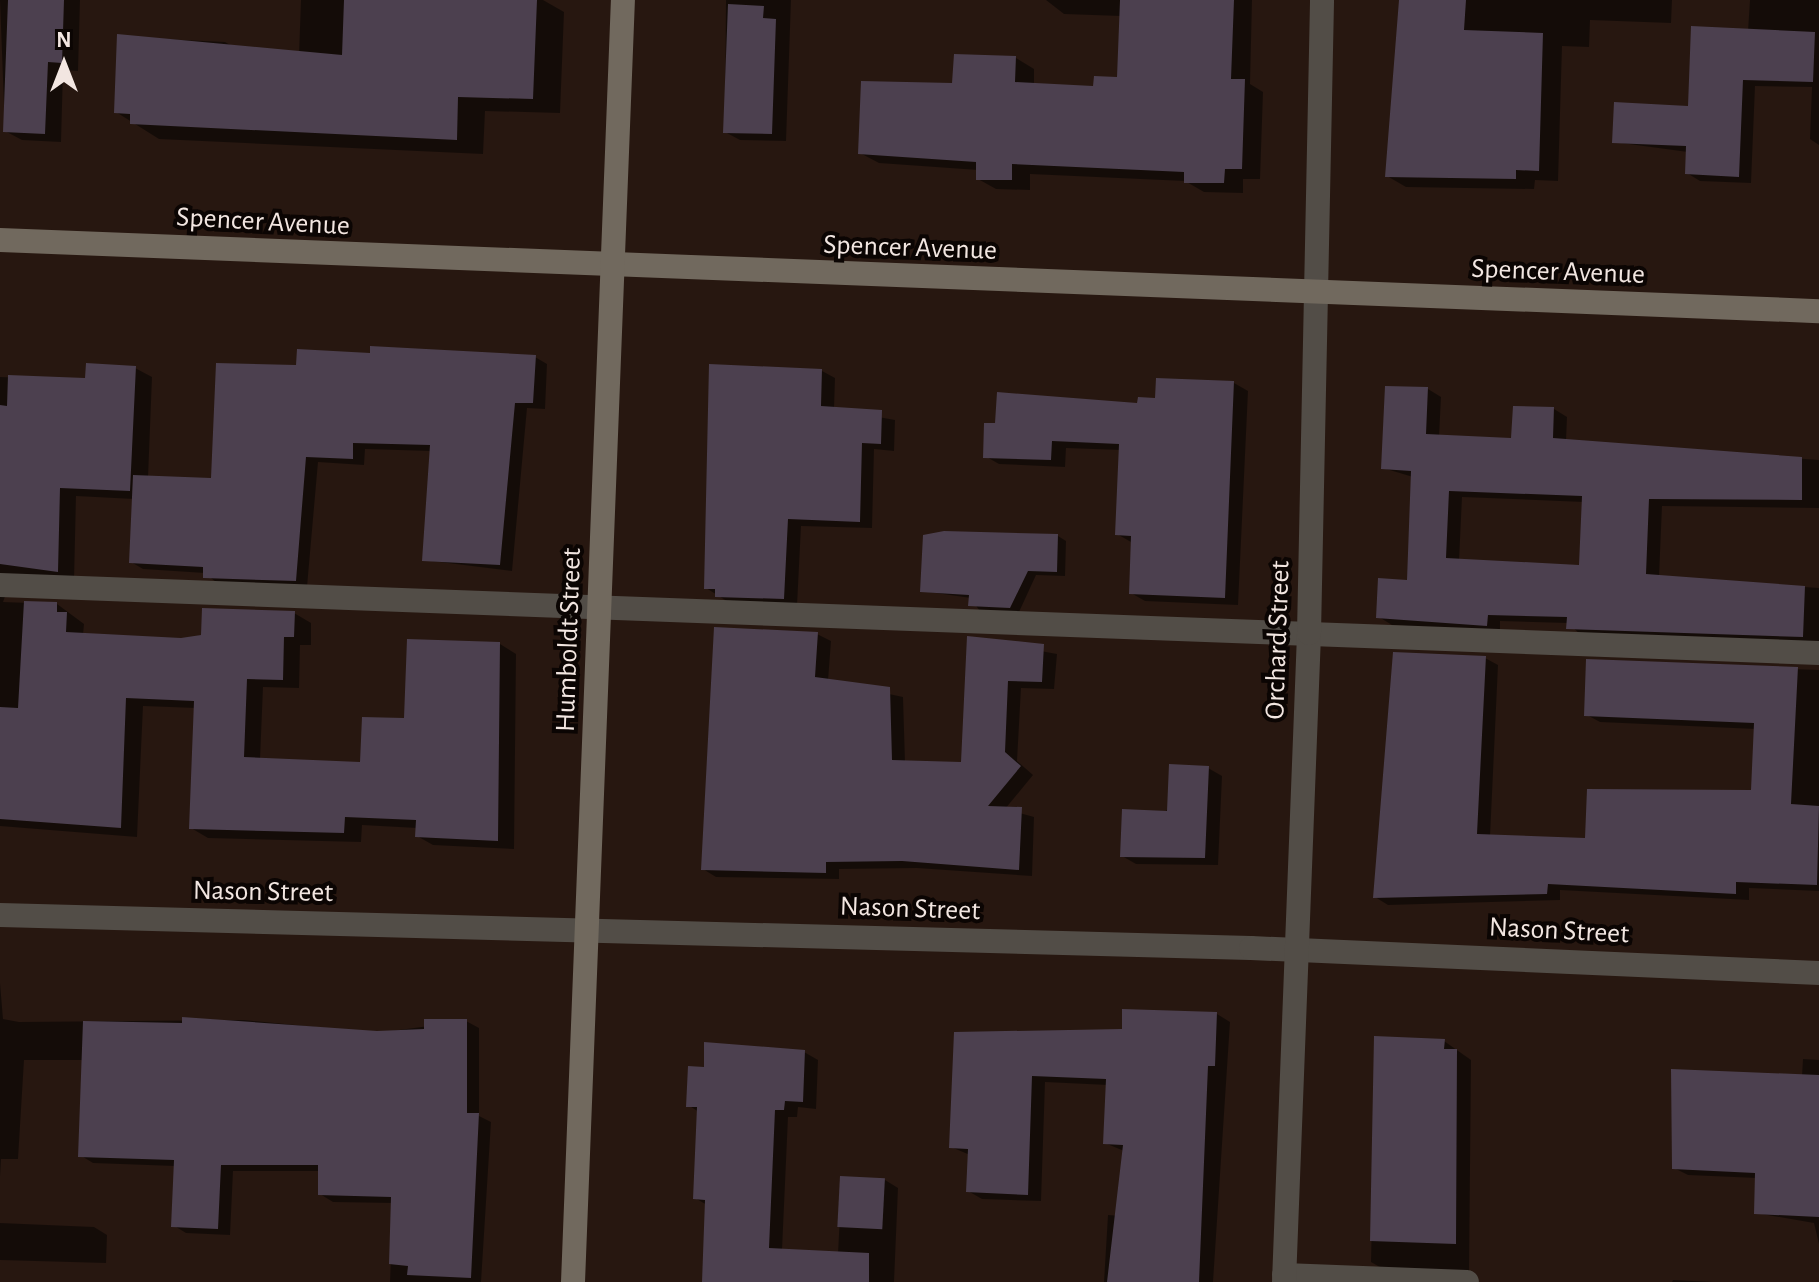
<!DOCTYPE html>
<html>
<head>
<meta charset="utf-8">
<style>
  body { margin:0 }
  #map { position:relative; width:1819px; height:1282px; overflow:hidden; background:#271710; font-family:"Alegreya Sans",sans-serif }
  div>[style] { position:absolute }
  [style*='--x'] { left:calc(var(--x)*1px); top:calc(var(--y)*1px); width:calc(var(--w)*1px); rotate:calc(var(--a)*1deg) }
  .shadow>* { inset:0; background:#0007 }
  .building>* { inset:0; background:#4c404f; transform-origin:0 0 }
  .lane>* { height:24px; margin:-12px; padding:0 12px; transform-origin:12px; border-radius:12px; background:#524d47 }
  .street>* { height:24px; margin:-12px; padding:0 12px; transform-origin:12px; border-radius:12px; background:#524d47 }
  .secondary>* { height:24px; margin:-12px; padding:0 12px; transform-origin:12px; border-radius:12px; background:#71695e }
  span { translate:-50% -50%; white-space:nowrap; text-align:center; line-height:1.15; -webkit-text-stroke:8px #0b0503; paint-order:stroke }
  .street-label { font-size:28px; color:#f2e6e1 }
  .north { position:absolute; left:24px; top:24px; width:80px; height:80px; -webkit-text-stroke:6px #0b0503; paint-order:stroke; rotate:0deg; font-size:22px; font-weight:700; line-height:32px; text-align:center; color:#f2e6e1 }
  .north::after { content:''; display:block; margin:auto; width:28px; height:36px; background:#f2e6e1; clip-path:polygon(50% 0,100% 100%,50% 72%,0 100%) }
</style>
</head>
<body>
<div id="map">
  <div class="shadow">
    <i style="clip-path:polygon(0 0,80px 0,78px 71px,63px 70px,61px 142px,22px 140px,5px 131px)"></i>
    <i style="clip-path:polygon(301px 0,543px 0,564px 12px,560px 113px,485px 111px,483px 154px,159px 139px,116px 112px,119px 37px,225px 42px,243px 52px,299px 55px)"></i>
    <i style="clip-path:polygon(726px 0,791px 0,786px 141px,740px 140px,725px 132px)"></i>
    <i style="clip-path:polygon(1046px 0,1252px 0,1250px 84px,1263px 92px,1260px 179px,1243px 179px,1243px 193px,1204px 192px,1185px 181px,1030px 174px,1030px 190px,996px 189px,978px 179px,978px 170px,879px 163px,860px 153px,954px 85px,1016px 58px,1034px 69px,1034px 85px,1095px 88px,1119px 79px,1121px 16px,1064px 14px)"></i>
    <i style="clip-path:polygon(1400px 0,1672px 0,1671px 23px,1590px 20px,1589px 47px,1562px 46px,1558px 181px,1535px 180px,1534px 189px,1406px 187px,1387px 176px)"></i>
    <i style="clip-path:polygon(1750px 0,1819px 0,1819px 145px,1810px 139px,1812px 87px,1755px 86px,1751px 183px,1700px 181px,1687px 173px,1688px 152px,1614px 142px,1690px 108px,1748px 31px)"></i>
    <i style="clip-path:polygon(535px 357px,547px 364px,545px 409px,527px 408px,512px 571px,424px 560px,431px 451px,365px 449px,364px 465px,318px 462px,307px 587px,217px 583px,205px 573px,143px 569px,131px 562px,134px 499px,76px 496px,74px 581px,11px 580px,3px 602px,57px 604px,84px 624px,83px 635px,181px 640px,294px 613px,311px 623px,311px 645px,300px 645px,299px 688px,263px 687px,260px 760px,362px 764px,500px 644px,516px 654px,514px 849px,433px 845px,417px 836px,417px 828px,362px 825px,361px 842px,208px 838px,191px 828px,196px 708px,143px 706px,137px 837px,0 826px,0 377px,87px 380px,135px 368px,152px 377px,148px 478px,213px 480px,298px 368px)"></i>
    <i style="clip-path:polygon(822px 371px,835px 378px,834px 409px,895px 420px,894px 451px,874px 449px,872px 528px,801px 526px,797px 606px,730px 603px,706px 588px)"></i>
    <i style="clip-path:polygon(1234px 383px,1248px 391px,1238px 605px,1145px 601px,1131px 593px,1131px 542px,1117px 534px,1121px 450px,1066px 448px,1065px 467px,999px 464px,985px 456px,1156px 400px)"></i>
    <i style="clip-path:polygon(evenodd,1428px 389px,1441px 397px,1439px 437px,1513px 440px,1554px 409px,1567px 417px,1566px 441px,1819px 460px,1819px 508px,1662px 506px,1659px 577px,1819px 588px,1819px 644px,1581px 635px,1568px 623px,1500px 621px,1500px 632px,1392px 625px,1379px 617px,1409px 582px,1413px 477px,1383px 468px,1428px 389px,1462px 497px,1584px 502px,1581px 567px,1459px 561px,1462px 497px)"></i>
    <i style="clip-path:polygon(1058px 536px,1066px 541px,1065px 576px,1036px 575px,1019px 612px,979px 610px,971px 598px,922px 591px)"></i>
    <i style="clip-path:polygon(817px 634px,831px 641px,828px 681px,903px 697px,905px 762px,963px 764px,969px 638px,1057px 654px,1054px 689px,1021px 688px,1017px 761px,1033px 775px,1005px 809px,1034px 817px,1032px 876px,917px 868px,839px 869px,839px 879px,716px 877px,703px 869px)"></i>
    <i style="clip-path:polygon(1485px 658px,1498px 665px,1490px 837px,1587px 840px,1753px 792px,1756px 729px,1600px 722px,1587px 715px,1588px 661px,1819px 670px,1819px 891px,1749px 888px,1749px 900px,1560px 890px,1560px 900px,1388px 905px,1375px 897px)"></i>
    <i style="clip-path:polygon(1208px 768px,1222px 776px,1218px 865px,1136px 864px,1122px 856px)"></i>
    <i style="clip-path:polygon(0 983px,3px 1019px,19px 1022px,244px 1020px,377px 1033px,466px 1021px,479px 1028px,479px 1116px,491px 1122px,481px 1282px,390px 1282px,393px 1203px,333px 1202px,320px 1194px,320px 1171px,233px 1171px,230px 1235px,186px 1233px,173px 1225px,175px 1166px,93px 1163px,80px 1155px,84px 1060px,24px 1060px,18px 1159px,1px 1159px,0 1177px)"></i>
    <i style="clip-path:polygon(1217px 1014px,1230px 1022px,1213px 1282px,1104px 1282px,1108px 1215px,1122px 1216px,1124px 1151px,1105px 1143px,1108px 1085px,1045px 1082px,1041px 1201px,982px 1199px,968px 1191px,970px 1155px,951px 1147px,956px 1034px,1124px 1031px)"></i>
    <i style="clip-path:polygon(1376px 1038px,1444px 1041px,1471px 1060px,1469px 1274px,1385px 1270px,1371px 1262px)"></i>
    <i style="clip-path:polygon(804px 1052px,818px 1060px,816px 1109px,798px 1107px,797px 1117px,788px 1117px,782px 1250px,838px 1253px,842px 1178px,885px 1180px,898px 1188px,894px 1282px,704px 1282px,707px 1205px,695px 1198px,699px 1112px,688px 1105px,706px 1069px)"></i>
    <i style="clip-path:polygon(1803px 1059px,1819px 1060px,1819px 1244px,1814px 1223px,1756px 1213px,1757px 1178px,1688px 1175px,1674px 1168px,1802px 1076px)"></i>
    <i style="clip-path:polygon(0 1223px,94px 1227px,107px 1235px,106px 1263px,0 1260px)"></i>
    <i style="clip-path:polygon(1673px 1280px,1713px 1282px,1672px 1282px)"></i>
  </div>
  <div class="building">
    <i style="clip-path:polygon(8px 0,64px 0,62px 63px,48px 62px,45px 134px,3px 132px)"></i>
    <i style="clip-path:polygon(344px 0,537px 0,533px 99px,458px 97px,457px 140px,130px 124px,130px 114px,114px 113px,117px 34px,342px 55px)"></i>
    <i style="clip-path:polygon(1120px 0,1234px 0,1231px 79px,1245px 79px,1242px 169px,1225px 169px,1224px 183px,1184px 183px,1184px 172px,1012px 164px,1012px 180px,976px 180px,976px 162px,858px 154px,861px 81px,952px 83px,954px 54px,1016px 56px,1015px 82px,1093px 86px,1094px 76px,1117px 77px)"></i>
    <i style="clip-path:polygon(1399px 0,1466px 0,1464px 30px,1543px 33px,1539px 171px,1516px 170px,1516px 179px,1385px 177px)"></i>
    <i style="clip-path:polygon(728px 4px,764px 6px,763px 18px,776px 19px,772px 134px,723px 133px)"></i>
    <i style="clip-path:polygon(1691px 26px,1815px 32px,1813px 82px,1743px 80px,1739px 177px,1685px 174px,1686px 146px,1612px 143px,1614px 102px,1688px 106px)"></i>
    <i style="clip-path:polygon(370px 346px,536px 355px,533px 403px,515px 403px,500px 565px,422px 561px,430px 445px,353px 443px,353px 459px,306px 457px,296px 581px,203px 578px,203px 567px,129px 563px,133px 475px,211px 478px,216px 363px,296px 365px,297px 349px,370px 353px)"></i>
    <i style="clip-path:polygon(86px 363px,136px 366px,130px 491px,60px 488px,58px 572px,0 564px,0 405px,7px 406px,8px 375px,85px 378px)"></i>
    <i style="clip-path:polygon(709px 364px,822px 369px,821px 406px,882px 410px,881px 444px,862px 443px,860px 522px,788px 519px,784px 599px,715px 597px,715px 589px,704px 589px)"></i>
    <i style="clip-path:polygon(1156px 378px,1234px 381px,1225px 598px,1129px 594px,1131px 536px,1115px 535px,1119px 444px,1052px 441px,1051px 460px,983px 458px,984px 423px,995px 423px,997px 392px,1137px 403px,1138px 397px,1155px 398px)"></i>
    <i style="clip-path:polygon(evenodd,1385px 386px,1428px 387px,1426px 434px,1511px 438px,1513px 406px,1554px 407px,1553px 438px,1802px 457px,1802px 500px,1649px 499px,1646px 574px,1805px 586px,1803px 637px,1566px 629px,1567px 617px,1488px 615px,1487px 626px,1376px 618px,1378px 578px,1407px 580px,1411px 471px,1381px 469px,1385px 386px,1449px 491px,1582px 496px,1579px 565px,1446px 558px,1449px 491px)"></i>
    <i style="clip-path:polygon(944px 531px,1058px 534px,1057px 572px,1028px 571px,1010px 608px,968px 606px,969px 595px,920px 592px,923px 535px)"></i>
    <i style="clip-path:polygon(24px 601px,57px 602px,57px 612px,67px 612px,66px 632px,181px 638px,201px 635px,202px 608px,295px 611px,294px 637px,284px 637px,283px 680px,247px 679px,244px 757px,360px 762px,362px 717px,404px 718px,407px 639px,500px 642px,498px 841px,415px 837px,416px 820px,345px 817px,344px 833px,189px 829px,194px 701px,126px 698px,121px 828px,0 819px,0 707px,18px 708px)"></i>
    <i style="clip-path:polygon(714px 627px,818px 632px,815px 677px,890px 687px,892px 760px,961px 762px,967px 636px,1044px 644px,1042px 682px,1008px 681px,1005px 752px,1021px 766px,988px 806px,1022px 807px,1019px 870px,902px 861px,826px 862px,826px 873px,701px 870px)"></i>
    <i style="clip-path:polygon(1393px 652px,1486px 656px,1477px 834px,1585px 838px,1587px 789px,1751px 790px,1754px 723px,1584px 716px,1586px 659px,1798px 667px,1791px 804px,1819px 806px,1817px 885px,1736px 882px,1736px 894px,1548px 884px,1547px 894px,1373px 898px)"></i>
    <i style="clip-path:polygon(1169px 764px,1209px 766px,1205px 858px,1120px 857px,1122px 809px,1167px 811px)"></i>
    <i style="clip-path:polygon(1122px 1009px,1217px 1012px,1215px 1066px,1208px 1066px,1199px 1282px,1107px 1282px,1123px 1145px,1103px 1144px,1106px 1079px,1032px 1076px,1028px 1195px,966px 1192px,968px 1149px,949px 1148px,954px 1032px,1122px 1029px)"></i>
    <i style="clip-path:polygon(182px 1017px,377px 1031px,424px 1029px,424px 1019px,467px 1019px,467px 1113px,479px 1113px,471px 1278px,407px 1275px,408px 1266px,389px 1264px,391px 1197px,318px 1195px,318px 1165px,221px 1165px,218px 1229px,171px 1227px,174px 1160px,78px 1157px,83px 1021px,182px 1023px)"></i>
    <i style="clip-path:polygon(1374px 1036px,1445px 1039px,1444px 1049px,1457px 1049px,1456px 1244px,1370px 1241px)"></i>
    <i style="clip-path:polygon(704px 1042px,805px 1050px,803px 1102px,785px 1101px,784px 1110px,775px 1110px,769px 1248px,869px 1253px,869px 1282px,702px 1282px,705px 1200px,693px 1199px,697px 1107px,686px 1107px,688px 1066px,704px 1067px)"></i>
    <i style="clip-path:polygon(1671px 1069px,1819px 1075px,1819px 1217px,1754px 1214px,1755px 1173px,1672px 1169px)"></i>
    <i style="left:840px;top:1176px;width:45px;height:51px;rotate:3deg"></i>
  </div>
  <div class="lane">
    <i style="--x:0;--y:585;--w:1820;--a:2.14"></i>
    <i style="--x:1284;--y:1275;--w:183;--a:2.2"></i>
  </div>
  <div class="street">
    <i style="--x:0;--y:915;--w:1251;--a:1.51"></i>
    <i style="--x:1251;--y:948;--w:569;--a:2.52"></i>
    <i style="--x:1284;--y:1282;--w:649;--a:-87.79"></i>
    <i style="--x:1309;--y:633;--w:633;--a:-88.82"></i>
  </div>
  <div class="secondary">
    <i style="--x:0;--y:240;--w:1820;--a:2.24"></i>
    <i style="--x:573;--y:1282;--w:1283;--a:-87.77"></i>
  </div>
  <div class="street-label">
    <span style="left:263px;top:222px;rotate:3deg">Spencer Avenue</span>
    <span style="left:910px;top:248px;rotate:2deg">Spencer Avenue</span>
    <span style="left:1558px;top:272px;rotate:2deg">Spencer Avenue</span>
    <span style="left:569px;top:640px;rotate:-88deg">Humboldt Street</span>
    <span style="left:1278px;top:640px;rotate:-88deg">Orchard Street</span>
    <span style="left:263px;top:892px;rotate:1deg">Nason Street</span>
    <span style="left:910px;top:909px;rotate:2deg">Nason Street</span>
    <span style="left:1559px;top:931px;rotate:3deg">Nason Street</span>
  </div>
  <div class="north">N</div>
</div>
</body>
</html>
